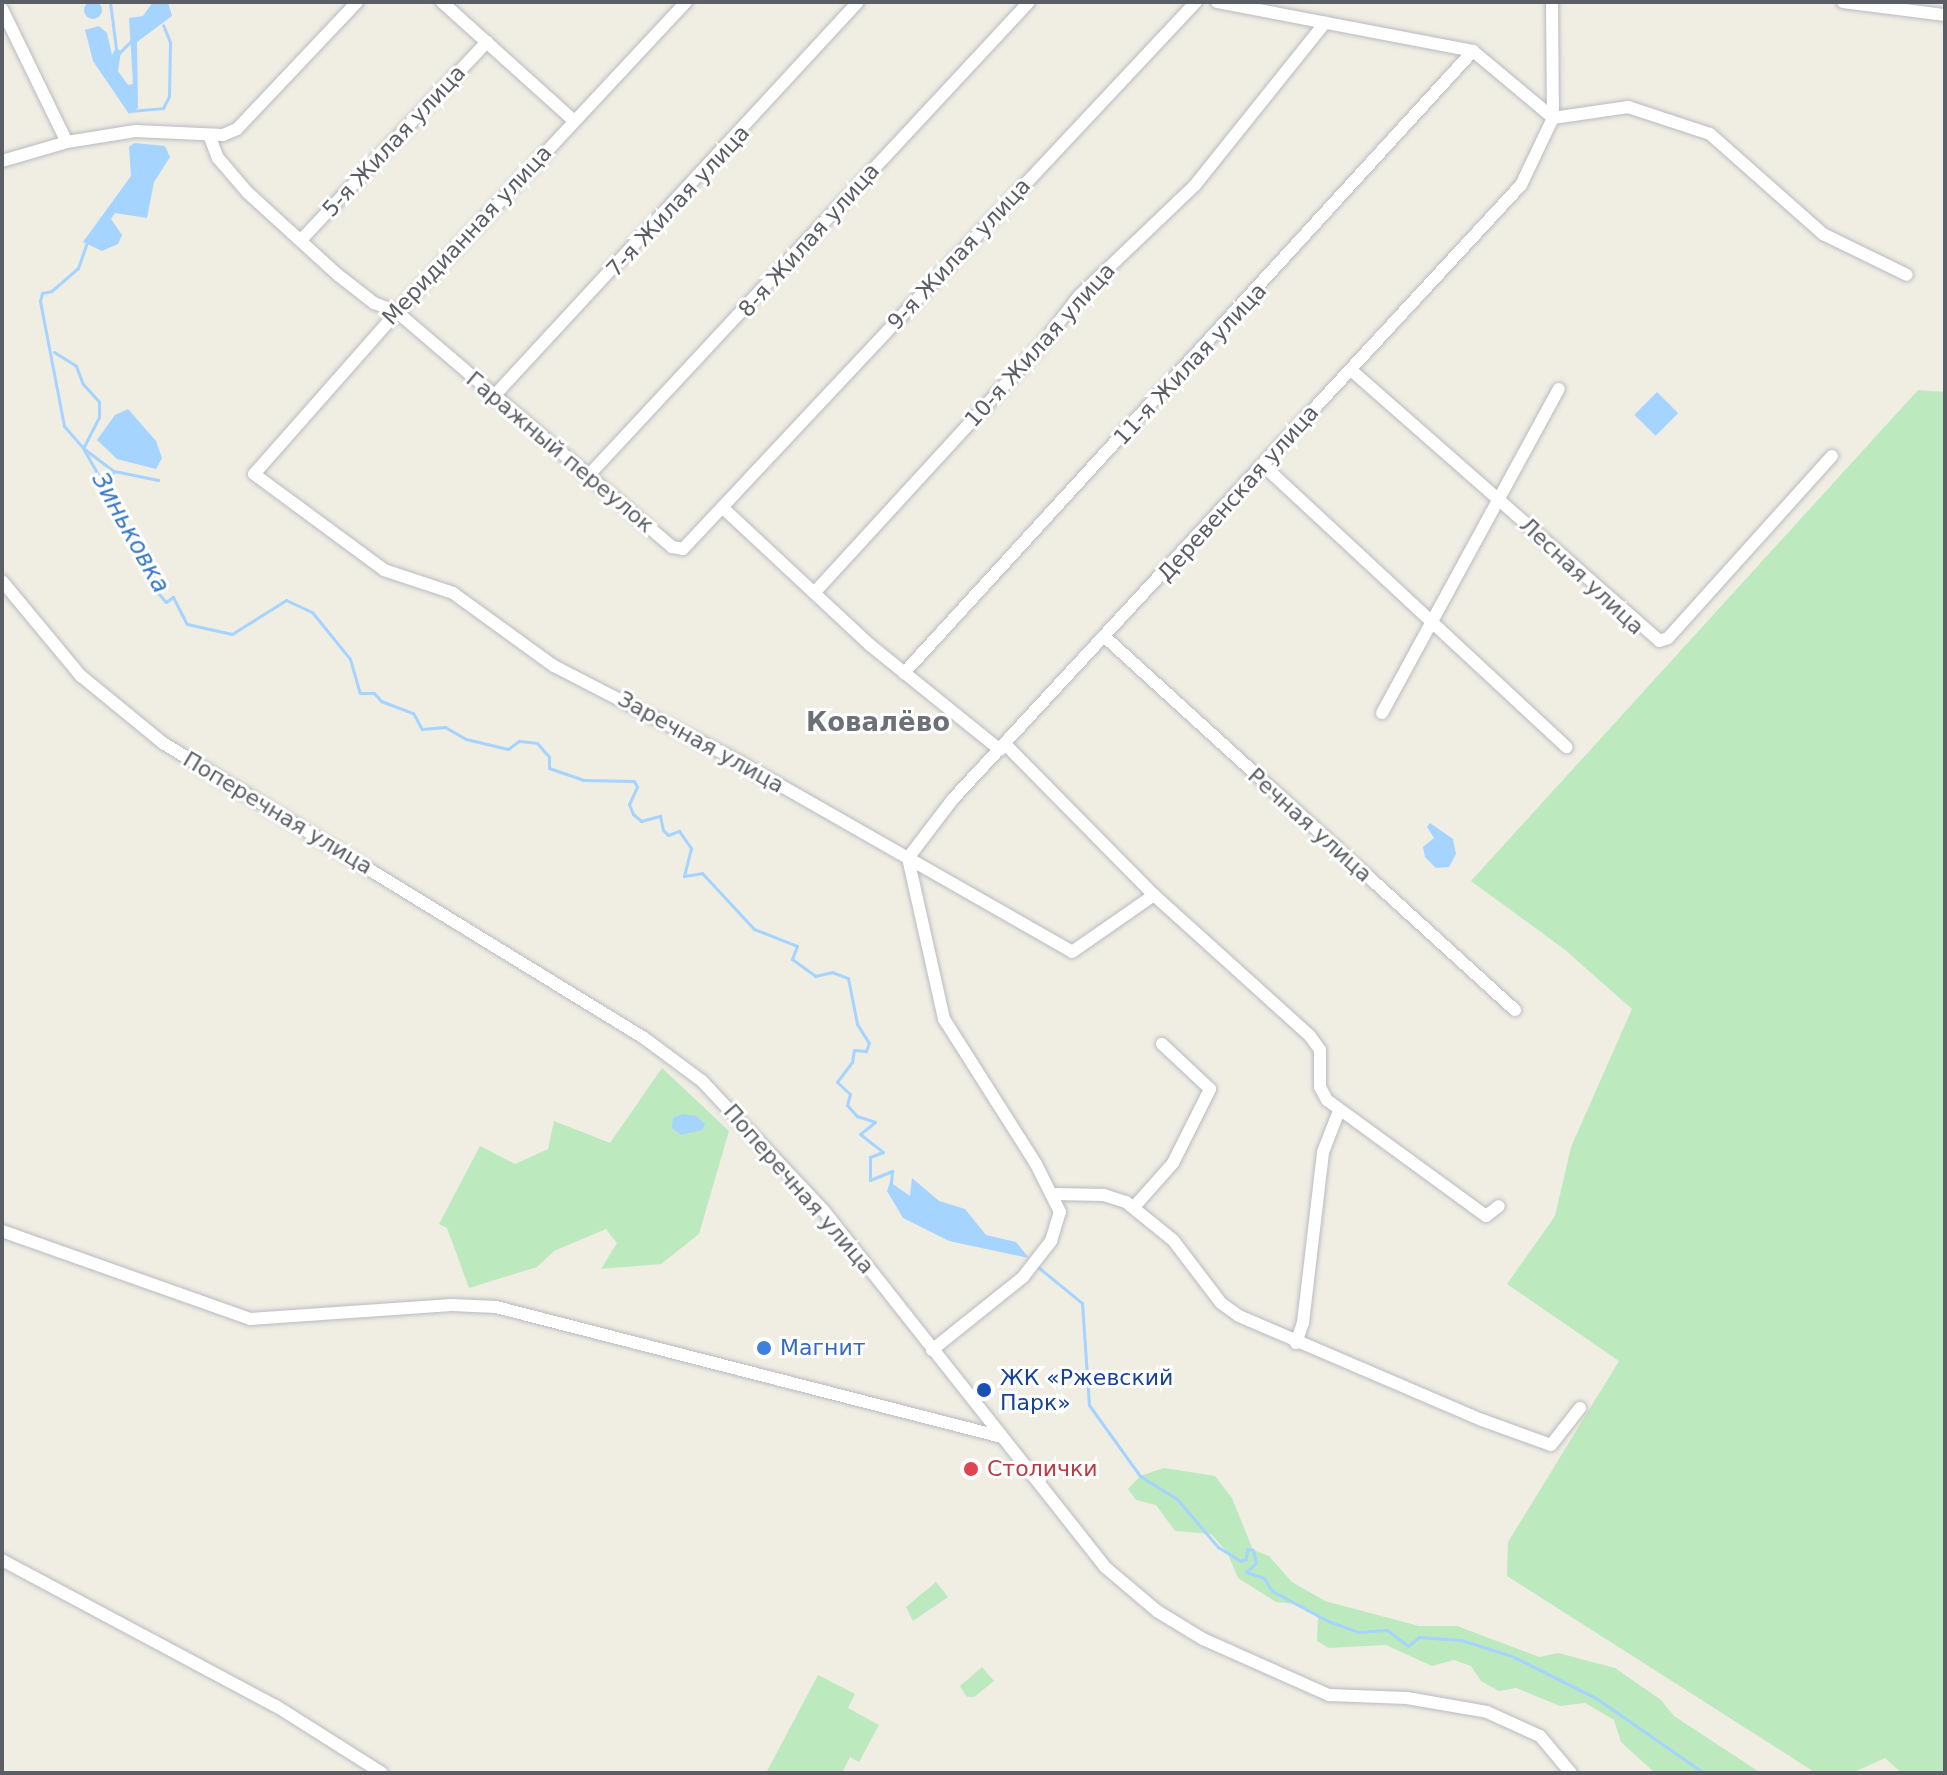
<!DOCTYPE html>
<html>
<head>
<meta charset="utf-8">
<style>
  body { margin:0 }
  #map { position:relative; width:1947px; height:1775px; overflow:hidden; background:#f0ede3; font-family:"DejaVu Sans",sans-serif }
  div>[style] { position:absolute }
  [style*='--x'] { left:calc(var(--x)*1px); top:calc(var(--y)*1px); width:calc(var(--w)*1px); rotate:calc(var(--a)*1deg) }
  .green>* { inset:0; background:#bde9bf }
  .water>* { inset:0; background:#a4d4ff; transform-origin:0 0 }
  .round { border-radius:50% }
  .stream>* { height:3px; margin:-1.5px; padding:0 1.5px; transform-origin:1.5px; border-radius:1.5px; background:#a4d4ff }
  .roads { filter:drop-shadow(0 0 2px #b8bbc1) drop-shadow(0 0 2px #b8bbc1) }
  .minor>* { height:12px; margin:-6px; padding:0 6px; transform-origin:6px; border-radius:6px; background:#fff }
  .dots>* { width:22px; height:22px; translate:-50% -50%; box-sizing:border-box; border:4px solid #fff; border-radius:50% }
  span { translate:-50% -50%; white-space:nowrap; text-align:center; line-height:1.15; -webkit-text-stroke:6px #fff; paint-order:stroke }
  .street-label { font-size:22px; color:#5b5f65 }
  .shop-label { font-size:22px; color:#366cbe }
  .left { translate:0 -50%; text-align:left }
  .transit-label { font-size:22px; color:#164399 }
  .health-label { font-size:22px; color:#be3a42 }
  .water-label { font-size:24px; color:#3878c5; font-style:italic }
  .quarter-label { font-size:26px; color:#6c7178; font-weight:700 }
  .frame { position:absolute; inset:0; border:4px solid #5b5f65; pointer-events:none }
</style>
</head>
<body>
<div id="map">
  <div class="green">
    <i style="clip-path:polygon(1918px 390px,1945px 392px,1945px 1773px,1902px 1773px,1885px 1758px,1852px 1773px,1816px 1773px,1507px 1576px,1508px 1542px,1619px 1361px,1507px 1284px,1555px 1216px,1571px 1147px,1632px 1009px,1564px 949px,1471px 881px)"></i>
    <i style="clip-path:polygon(662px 1068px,729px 1131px,699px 1234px,661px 1264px,601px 1269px,617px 1243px,606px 1229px,554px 1251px,537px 1267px,469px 1288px,447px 1228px,439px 1224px,480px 1146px,515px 1164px,548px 1149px,554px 1121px,610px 1143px)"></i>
    <i style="clip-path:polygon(1164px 1468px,1215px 1476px,1232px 1498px,1253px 1550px,1269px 1556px,1292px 1582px,1325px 1601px,1419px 1626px,1457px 1626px,1539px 1657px,1558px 1653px,1615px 1668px,1661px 1700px,1674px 1716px,1761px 1773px,1655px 1773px,1621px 1742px,1614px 1720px,1585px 1703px,1560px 1706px,1516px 1688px,1499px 1691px,1481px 1681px,1471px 1666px,1454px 1660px,1432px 1666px,1386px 1645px,1329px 1648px,1317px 1641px,1318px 1616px,1296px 1604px,1276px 1602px,1238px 1578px,1227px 1552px,1211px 1534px,1175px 1531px,1156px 1505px,1136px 1500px,1128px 1489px,1140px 1476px)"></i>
    <i style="clip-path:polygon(936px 1582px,948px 1597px,913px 1621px,906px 1607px)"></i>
    <i style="clip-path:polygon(982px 1667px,994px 1681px,974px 1697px,967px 1697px,960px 1686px)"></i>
    <i style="clip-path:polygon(818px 1675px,855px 1694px,848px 1708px,879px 1725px,859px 1762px,850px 1757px,842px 1773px,766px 1773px)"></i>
  </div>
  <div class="water">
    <i class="round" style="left:84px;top:1px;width:18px;height:18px"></i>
    <i style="clip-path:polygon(153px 2px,168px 2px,172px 16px,137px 42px,138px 108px,129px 114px,93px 61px,85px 30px,99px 26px,107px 33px,112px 55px,116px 48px,121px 51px,118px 71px,128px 85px,133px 84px,129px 18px,143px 16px)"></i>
    <i style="clip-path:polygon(134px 143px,165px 146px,170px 157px,154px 182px,147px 218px,115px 213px,111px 219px,122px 235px,118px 244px,102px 251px,83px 242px,131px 176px,129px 147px)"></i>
    <i style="left:1657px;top:392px;width:30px;height:32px;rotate:45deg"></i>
    <i style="clip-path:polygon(128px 409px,156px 441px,162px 458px,156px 469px,117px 459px,97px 440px,115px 415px)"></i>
    <i style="clip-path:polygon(1430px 823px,1453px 839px,1456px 854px,1449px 867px,1436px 868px,1425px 857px,1423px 847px,1434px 838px,1427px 827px)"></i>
    <i style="clip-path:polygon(682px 1114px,696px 1116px,705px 1124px,702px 1130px,681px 1135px,672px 1128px,673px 1118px)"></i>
    <i style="clip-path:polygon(912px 1178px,939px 1201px,965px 1209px,986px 1235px,1016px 1242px,1029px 1258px,949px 1241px,903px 1218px,887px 1191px,890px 1182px,910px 1196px)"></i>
  </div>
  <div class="stream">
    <i style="--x:110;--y:2;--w:47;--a:82.7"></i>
    <i style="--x:119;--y:53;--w:20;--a:-45"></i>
    <i style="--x:130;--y:111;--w:33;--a:-5"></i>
    <i style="--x:163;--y:108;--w:13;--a:-63"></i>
    <i style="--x:169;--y:96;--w:54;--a:-88.9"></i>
    <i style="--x:170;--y:42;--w:18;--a:-112"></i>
    <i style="--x:87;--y:242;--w:28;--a:109"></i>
    <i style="--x:78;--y:268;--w:35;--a:139"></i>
    <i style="--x:52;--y:291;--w:10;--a:169"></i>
    <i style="--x:42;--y:293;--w:8;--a:104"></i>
    <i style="--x:40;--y:301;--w:127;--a:79.1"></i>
    <i style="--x:64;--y:426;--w:29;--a:49"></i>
    <i style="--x:83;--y:448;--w:140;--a:60.5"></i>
    <i style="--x:152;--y:570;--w:23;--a:77"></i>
    <i style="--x:157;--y:592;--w:13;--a:48"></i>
    <i style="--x:166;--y:602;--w:9;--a:-36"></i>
    <i style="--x:173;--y:597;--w:30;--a:63"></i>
    <i style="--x:187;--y:624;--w:46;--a:12.5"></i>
    <i style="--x:232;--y:634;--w:64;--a:-32.2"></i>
    <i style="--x:286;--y:600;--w:29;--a:25"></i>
    <i style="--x:312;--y:612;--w:60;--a:51"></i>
    <i style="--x:350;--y:659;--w:35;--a:74"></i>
    <i style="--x:360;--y:693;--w:14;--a:0"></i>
    <i style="--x:374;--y:693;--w:11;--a:49"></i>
    <i style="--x:381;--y:701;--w:34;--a:21"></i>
    <i style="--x:413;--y:713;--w:18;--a:61"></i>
    <i style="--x:422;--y:729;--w:23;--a:-5"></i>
    <i style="--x:445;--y:727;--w:24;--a:30"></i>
    <i style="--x:466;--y:739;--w:43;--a:13.4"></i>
    <i style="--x:508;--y:749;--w:14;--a:-36"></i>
    <i style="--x:519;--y:741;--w:18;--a:6"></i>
    <i style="--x:537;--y:743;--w:18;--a:49"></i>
    <i style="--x:549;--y:757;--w:11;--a:90"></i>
    <i style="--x:549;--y:768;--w:36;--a:19"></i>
    <i style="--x:583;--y:780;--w:51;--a:1.1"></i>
    <i style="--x:634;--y:781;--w:7;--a:63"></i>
    <i style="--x:637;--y:787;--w:19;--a:115"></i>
    <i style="--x:629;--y:804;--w:11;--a:68"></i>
    <i style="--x:633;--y:814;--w:11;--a:41"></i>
    <i style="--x:641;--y:821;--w:20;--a:-15"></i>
    <i style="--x:660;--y:816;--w:14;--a:78"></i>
    <i style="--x:663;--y:830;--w:7;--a:45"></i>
    <i style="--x:668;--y:835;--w:12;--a:-20"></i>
    <i style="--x:679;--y:831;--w:21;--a:55"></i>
    <i style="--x:691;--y:848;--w:29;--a:104"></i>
    <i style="--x:684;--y:876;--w:18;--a:-9"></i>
    <i style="--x:702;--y:873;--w:76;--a:47.1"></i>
    <i style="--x:754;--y:929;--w:46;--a:21.6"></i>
    <i style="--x:797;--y:946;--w:14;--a:111"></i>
    <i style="--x:792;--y:959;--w:29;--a:36"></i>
    <i style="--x:815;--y:976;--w:17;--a:-13"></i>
    <i style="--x:832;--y:972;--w:17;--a:21"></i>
    <i style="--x:848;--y:978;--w:47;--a:78.9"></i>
    <i style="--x:857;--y:1024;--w:22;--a:58"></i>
    <i style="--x:869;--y:1043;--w:9;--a:111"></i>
    <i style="--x:866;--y:1051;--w:12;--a:-175"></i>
    <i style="--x:854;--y:1050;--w:12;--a:99"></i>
    <i style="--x:852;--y:1062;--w:25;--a:127"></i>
    <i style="--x:837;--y:1082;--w:18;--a:43"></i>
    <i style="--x:850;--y:1094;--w:11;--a:105"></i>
    <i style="--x:847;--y:1105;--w:15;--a:48"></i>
    <i style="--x:857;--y:1116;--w:19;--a:18"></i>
    <i style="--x:875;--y:1122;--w:19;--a:141"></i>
    <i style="--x:860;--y:1134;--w:29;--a:38"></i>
    <i style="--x:883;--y:1152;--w:14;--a:159"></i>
    <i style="--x:870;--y:1157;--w:23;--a:90"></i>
    <i style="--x:870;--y:1180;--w:24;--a:-22"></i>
    <i style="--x:892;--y:1171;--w:12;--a:95"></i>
    <i style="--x:54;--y:352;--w:26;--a:32"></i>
    <i style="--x:76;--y:366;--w:19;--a:69"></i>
    <i style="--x:83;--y:384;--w:24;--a:48"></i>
    <i style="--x:99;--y:402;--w:15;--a:90"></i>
    <i style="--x:99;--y:417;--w:35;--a:117"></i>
    <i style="--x:83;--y:448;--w:39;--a:37"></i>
    <i style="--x:114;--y:471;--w:45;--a:11.6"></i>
    <i style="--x:104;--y:492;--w:23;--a:-65"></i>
    <i style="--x:1038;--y:1267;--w:57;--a:39.3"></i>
    <i style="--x:1082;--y:1303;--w:102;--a:86.1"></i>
    <i style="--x:1089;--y:1405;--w:87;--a:54.3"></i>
    <i style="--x:1140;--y:1476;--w:44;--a:31.9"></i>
    <i style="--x:1177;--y:1499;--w:63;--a:49.5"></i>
    <i style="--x:1218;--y:1547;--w:26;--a:32"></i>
    <i style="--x:1240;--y:1561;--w:6;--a:-18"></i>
    <i style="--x:1246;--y:1559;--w:10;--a:-84"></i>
    <i style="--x:1247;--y:1549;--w:6;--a:9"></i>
    <i style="--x:1253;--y:1550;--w:13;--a:77"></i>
    <i style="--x:1256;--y:1563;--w:13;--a:138"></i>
    <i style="--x:1246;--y:1572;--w:19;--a:18"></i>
    <i style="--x:1264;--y:1578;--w:15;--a:58"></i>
    <i style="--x:1272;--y:1591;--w:64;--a:28.2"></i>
    <i style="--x:1328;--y:1621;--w:32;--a:20"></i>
    <i style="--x:1358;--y:1632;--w:29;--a:-4"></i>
    <i style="--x:1387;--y:1630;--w:26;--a:37"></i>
    <i style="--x:1408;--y:1646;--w:14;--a:-39"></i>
    <i style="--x:1419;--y:1637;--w:42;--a:4.1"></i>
    <i style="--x:1461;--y:1640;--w:53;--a:17.4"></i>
    <i style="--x:1512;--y:1656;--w:94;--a:26.6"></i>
    <i style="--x:1596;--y:1698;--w:131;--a:34.8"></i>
  </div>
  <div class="roads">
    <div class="minor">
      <i style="--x:442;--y:2;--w:176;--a:42"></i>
      <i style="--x:686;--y:2;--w:424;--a:133"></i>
      <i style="--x:397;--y:312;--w:216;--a:131.4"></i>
      <i style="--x:254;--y:474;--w:162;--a:36.4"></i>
      <i style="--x:384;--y:570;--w:73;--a:18.4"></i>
      <i style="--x:453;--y:593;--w:125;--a:35.9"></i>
      <i style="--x:554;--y:666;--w:205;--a:27.3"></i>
      <i style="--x:736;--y:760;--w:387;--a:29.7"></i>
      <i style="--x:1072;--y:952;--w:100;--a:-34.8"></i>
      <i style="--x:1217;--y:2;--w:261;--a:10.8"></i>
      <i style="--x:1473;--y:51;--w:104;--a:39.9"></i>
      <i style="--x:1843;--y:2;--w:103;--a:7.3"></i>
      <i style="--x:2;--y:9;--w:148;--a:64"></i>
      <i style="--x:67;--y:142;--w:69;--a:-9.2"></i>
      <i style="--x:135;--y:131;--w:88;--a:2.6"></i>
      <i style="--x:223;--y:135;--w:15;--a:-23"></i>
      <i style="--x:237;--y:129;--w:175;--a:-46.6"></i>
      <i style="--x:1553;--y:118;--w:76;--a:-8.3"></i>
      <i style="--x:1628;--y:107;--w:86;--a:18.2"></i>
      <i style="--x:1710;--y:134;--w:151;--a:41.5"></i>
      <i style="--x:1823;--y:234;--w:93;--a:26"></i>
      <i style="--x:209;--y:135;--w:25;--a:69"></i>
      <i style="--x:218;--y:158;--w:45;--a:49.5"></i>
      <i style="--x:247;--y:192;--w:123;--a:42.4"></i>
      <i style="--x:338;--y:275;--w:46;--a:37.9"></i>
      <i style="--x:374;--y:303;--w:25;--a:21"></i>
      <i style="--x:397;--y:312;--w:362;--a:40.5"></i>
      <i style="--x:672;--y:547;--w:11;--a:10"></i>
      <i style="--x:683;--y:549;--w:750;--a:-46.84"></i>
      <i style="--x:2;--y:161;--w:68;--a:-16.3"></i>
      <i style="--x:301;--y:240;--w:272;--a:-46.8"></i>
      <i style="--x:1351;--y:370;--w:410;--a:41.3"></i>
      <i style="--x:1659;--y:641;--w:9;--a:-18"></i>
      <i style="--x:1668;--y:638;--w:245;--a:-48"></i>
      <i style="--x:494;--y:396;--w:536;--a:-47.27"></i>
      <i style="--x:1264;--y:466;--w:413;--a:42.9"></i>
      <i style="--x:588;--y:476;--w:647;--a:-47.07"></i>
      <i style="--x:723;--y:508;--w:201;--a:43"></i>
      <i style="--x:870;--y:645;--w:167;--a:38.9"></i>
      <i style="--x:2;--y:581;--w:124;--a:50.3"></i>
      <i style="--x:81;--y:676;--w:106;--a:39.3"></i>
      <i style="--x:163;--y:743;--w:564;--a:31.52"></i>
      <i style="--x:644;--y:1038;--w:72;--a:36.6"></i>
      <i style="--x:702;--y:1081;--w:178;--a:46.8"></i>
      <i style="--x:824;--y:1211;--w:454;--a:51.7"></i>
      <i style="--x:1105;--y:1567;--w:68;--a:40.2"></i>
      <i style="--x:1157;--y:1611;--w:54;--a:31.3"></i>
      <i style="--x:1203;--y:1639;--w:138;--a:24"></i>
      <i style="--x:1329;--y:1695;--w:78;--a:2.2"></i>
      <i style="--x:1407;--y:1698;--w:81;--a:9.9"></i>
      <i style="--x:1487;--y:1712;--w:58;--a:24.4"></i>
      <i style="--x:1540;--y:1736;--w:48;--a:50"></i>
      <i style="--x:815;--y:592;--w:338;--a:-47.5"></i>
      <i style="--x:1043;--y:343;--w:59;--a:-52.5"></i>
      <i style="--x:1079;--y:296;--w:161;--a:-43.7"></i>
      <i style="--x:1195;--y:185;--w:208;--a:-51.3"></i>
      <i style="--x:1106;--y:638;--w:553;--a:42.29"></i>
      <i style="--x:904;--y:673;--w:843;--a:-47.55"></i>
      <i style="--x:1382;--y:713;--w:369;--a:-61.4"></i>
      <i style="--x:1005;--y:744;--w:212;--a:45.4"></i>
      <i style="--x:1154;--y:895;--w:210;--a:42.1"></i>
      <i style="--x:1310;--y:1036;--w:17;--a:54"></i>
      <i style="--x:1320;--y:1050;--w:37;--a:90"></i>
      <i style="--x:1320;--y:1087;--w:15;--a:62"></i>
      <i style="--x:1327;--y:1100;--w:197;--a:36.1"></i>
      <i style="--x:1486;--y:1216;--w:16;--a:-38"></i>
      <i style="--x:1054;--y:1194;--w:50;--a:1.1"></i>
      <i style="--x:1104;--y:1195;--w:23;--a:18"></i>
      <i style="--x:1126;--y:1202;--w:60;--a:39"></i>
      <i style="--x:1173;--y:1240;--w:79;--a:52.7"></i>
      <i style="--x:1221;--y:1303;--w:22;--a:36"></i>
      <i style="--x:1239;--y:1316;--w:264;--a:23.2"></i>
      <i style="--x:1482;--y:1420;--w:73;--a:19.9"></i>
      <i style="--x:1551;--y:1445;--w:47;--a:-51.9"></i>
      <i style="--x:1134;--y:1207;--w:59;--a:-48.4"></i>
      <i style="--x:1173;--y:1163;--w:83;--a:-63.4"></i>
      <i style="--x:1210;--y:1089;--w:66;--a:-136.8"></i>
      <i style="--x:2;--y:1231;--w:263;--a:19.5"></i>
      <i style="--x:250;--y:1319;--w:202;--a:-4"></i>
      <i style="--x:452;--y:1305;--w:44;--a:2.6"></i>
      <i style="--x:496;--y:1307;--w:522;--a:14.41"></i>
      <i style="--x:1296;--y:1343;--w:21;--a:-71"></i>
      <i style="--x:1303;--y:1323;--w:172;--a:-83.3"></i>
      <i style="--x:1323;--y:1152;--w:44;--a:-68.7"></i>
      <i style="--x:932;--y:1350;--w:117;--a:-38.7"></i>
      <i style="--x:1023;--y:1277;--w:46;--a:-52.1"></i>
      <i style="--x:1051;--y:1241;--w:30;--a:-73"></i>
      <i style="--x:1060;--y:1212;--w:54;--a:-116.6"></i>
      <i style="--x:1036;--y:1164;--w:172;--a:-122.4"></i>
      <i style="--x:944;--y:1019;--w:165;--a:-102.6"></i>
      <i style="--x:908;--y:858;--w:74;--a:-52.7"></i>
      <i style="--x:953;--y:799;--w:836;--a:-47.23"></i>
      <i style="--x:1521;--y:185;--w:74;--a:-64.5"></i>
      <i style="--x:1553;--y:118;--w:116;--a:-90.5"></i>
      <i style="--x:2;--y:1560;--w:310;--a:28.1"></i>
      <i style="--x:276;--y:1706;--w:125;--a:32.3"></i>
    </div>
  </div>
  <div class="dots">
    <i style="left:764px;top:1348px;background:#3f7fe0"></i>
    <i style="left:984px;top:1390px;background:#1a4fb4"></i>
    <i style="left:971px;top:1469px;background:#e0444e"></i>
  </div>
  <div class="street-label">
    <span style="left:394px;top:141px;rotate:-47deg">5-я Жилая улица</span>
    <span style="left:678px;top:201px;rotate:-47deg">7-я Жилая улица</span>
    <span style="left:467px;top:235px;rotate:-47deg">Меридианная улица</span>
    <span style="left:809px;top:240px;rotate:-48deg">8-я Жилая улица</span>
    <span style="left:959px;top:254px;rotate:-47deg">9-я Жилая улица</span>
    <span style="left:1040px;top:345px;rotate:-48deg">10-я Жилая улица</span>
    <span style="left:1190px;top:364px;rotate:-47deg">11-я Жилая улица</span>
    <span style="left:560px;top:452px;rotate:40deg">Гаражный переулок</span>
    <span style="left:1238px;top:493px;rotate:-48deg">Деревенская улица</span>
    <span style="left:1582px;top:576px;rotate:43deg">Лесная улица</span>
    <span style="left:701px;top:742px;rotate:29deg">Заречная улица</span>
    <span style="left:278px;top:813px;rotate:31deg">Поперечная улица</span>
    <span style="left:1310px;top:825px;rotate:42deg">Речная улица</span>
    <span style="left:799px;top:1189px;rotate:49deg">Поперечная улица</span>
  </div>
  <div class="shop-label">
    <span class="left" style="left:780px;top:1348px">Магнит</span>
  </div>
  <div class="transit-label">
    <span class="left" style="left:1000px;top:1390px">ЖК «Ржевский<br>Парк»</span>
  </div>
  <div class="health-label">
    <span class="left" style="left:987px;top:1469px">Столички</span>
  </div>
  <div class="water-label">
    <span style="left:130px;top:533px;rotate:61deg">Зиньковка</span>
  </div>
  <div class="quarter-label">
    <span style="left:878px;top:723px">Ковалёво</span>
  </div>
  <div class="frame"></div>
</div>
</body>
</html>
